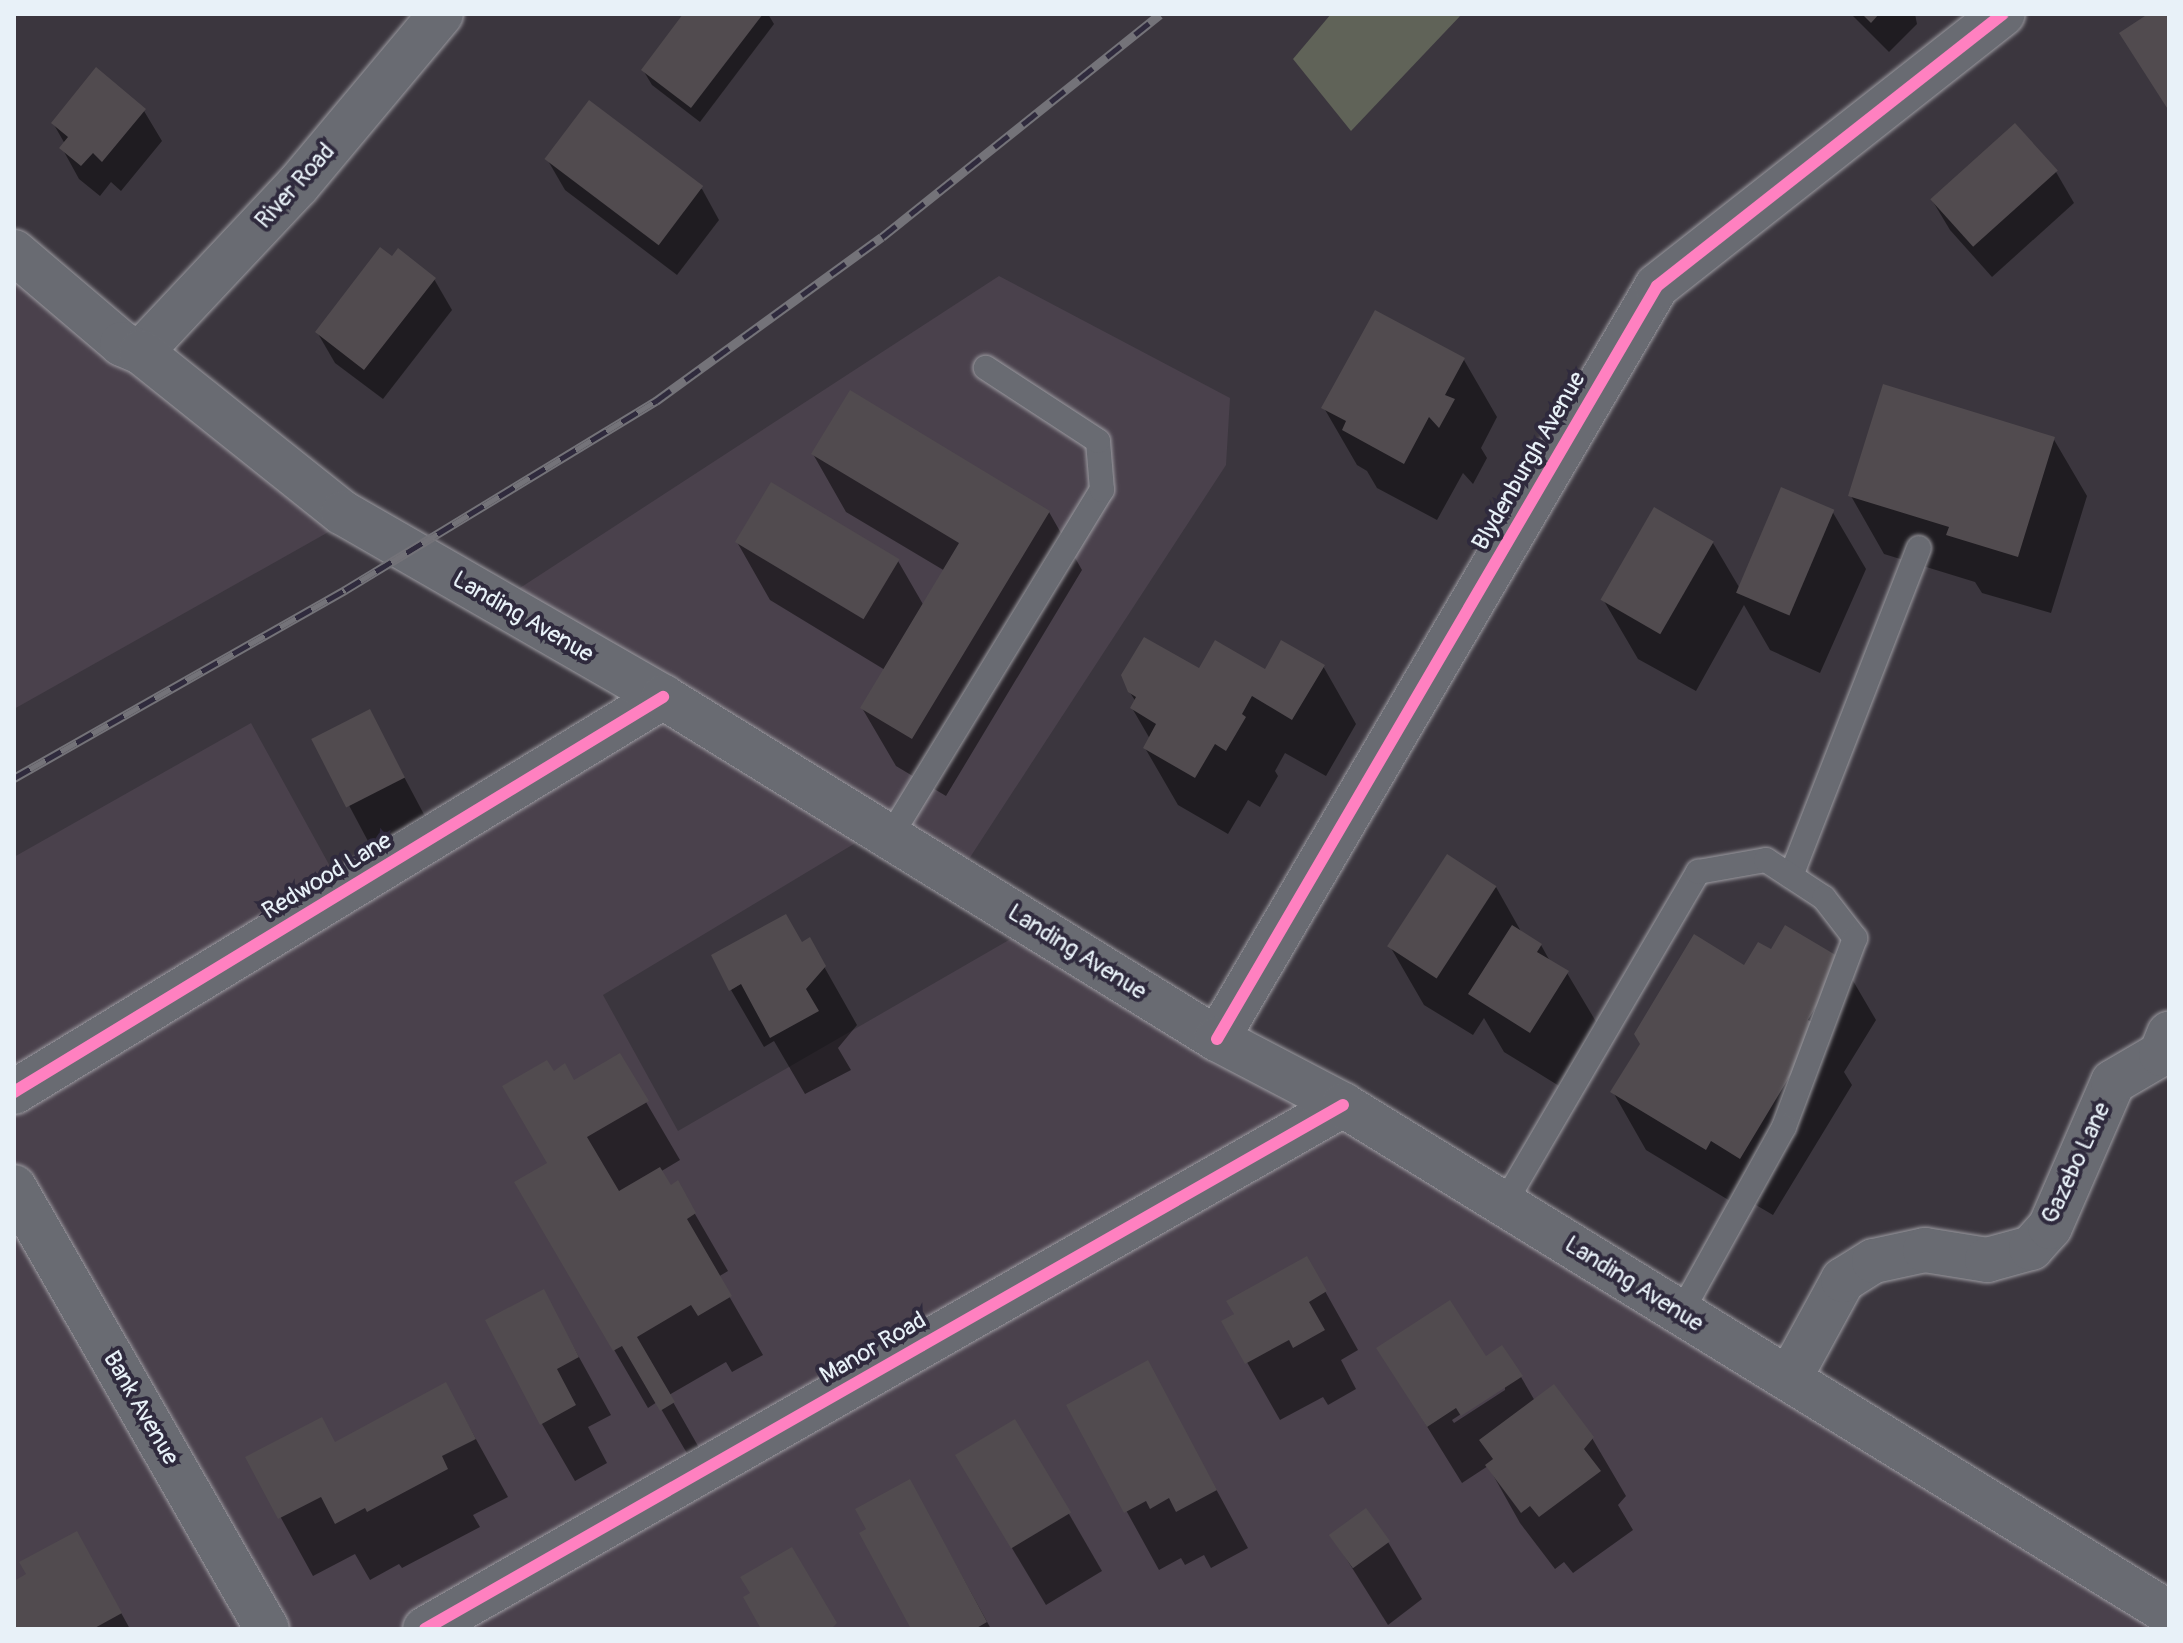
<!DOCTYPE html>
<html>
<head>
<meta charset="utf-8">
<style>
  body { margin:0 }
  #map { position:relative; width:2183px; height:1643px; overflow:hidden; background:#3b363e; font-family:Pangolin,sans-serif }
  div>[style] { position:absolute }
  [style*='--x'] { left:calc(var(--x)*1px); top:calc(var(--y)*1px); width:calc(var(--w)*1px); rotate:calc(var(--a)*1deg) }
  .built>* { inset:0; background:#4a414c }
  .green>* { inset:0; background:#606358 }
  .shadow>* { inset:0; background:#0007; transform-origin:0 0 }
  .building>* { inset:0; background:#514b4f; transform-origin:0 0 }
  .roads { filter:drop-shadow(0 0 2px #9d9ca2) drop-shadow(0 0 2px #9d9ca2) }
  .service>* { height:24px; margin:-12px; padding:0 12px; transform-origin:12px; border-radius:12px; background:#696b72 }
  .minor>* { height:44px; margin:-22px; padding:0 22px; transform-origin:22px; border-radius:22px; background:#696b72 }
  .tertiary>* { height:44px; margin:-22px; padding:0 22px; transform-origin:22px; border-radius:22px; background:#696b72 }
  .secondary>* { height:44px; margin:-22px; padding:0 22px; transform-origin:22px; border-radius:22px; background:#696b72 }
  .rail>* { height:9px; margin-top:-4.5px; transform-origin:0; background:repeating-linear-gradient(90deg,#2f2a3d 0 18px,#747379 0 36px); box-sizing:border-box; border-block:2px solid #747379 }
  .cycleway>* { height:12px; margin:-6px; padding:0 6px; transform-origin:6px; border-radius:6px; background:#ff80c0 }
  span { translate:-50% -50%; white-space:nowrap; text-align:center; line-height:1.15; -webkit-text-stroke:8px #2f2a3d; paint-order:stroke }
  .street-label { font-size:24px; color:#e8f1f8 }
  .frame { position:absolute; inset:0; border:16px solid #e8f1f8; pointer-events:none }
</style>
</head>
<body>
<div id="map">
  <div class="built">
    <i style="clip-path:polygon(14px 263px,348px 521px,14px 709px)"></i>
    <i style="clip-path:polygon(999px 276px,1230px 398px,1226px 465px,952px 885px,867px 836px,603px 995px,678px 1131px,1028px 929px,2169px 1629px,14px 1629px,14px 857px,251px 723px,337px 879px,643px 699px,506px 597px)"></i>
  </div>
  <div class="green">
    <i style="clip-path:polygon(1331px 14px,1462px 14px,1351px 131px,1293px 59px)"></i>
  </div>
  <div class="shadow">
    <i style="clip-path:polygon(686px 14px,768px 14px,774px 24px,700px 122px,652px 85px,643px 70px)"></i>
    <i style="clip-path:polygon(1851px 14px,1915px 14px,1917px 24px,1889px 52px)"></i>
    <i style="clip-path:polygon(144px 111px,162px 141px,121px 191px,111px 182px,100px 196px,79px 179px,62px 148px,65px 144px,53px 123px)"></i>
    <i style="clip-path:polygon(2015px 126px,2056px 172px,2074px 203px,1992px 277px,1950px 230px,1932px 200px)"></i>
    <i style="clip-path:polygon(547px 159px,702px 189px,719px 220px,677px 275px,565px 190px)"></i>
    <i style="clip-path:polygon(434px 279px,452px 310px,383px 399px,335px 363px,317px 332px)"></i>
    <i style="clip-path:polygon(1464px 360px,1497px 417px,1481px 448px,1487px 458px,1473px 484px,1463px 473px,1437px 520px,1377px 488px,1367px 471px,1357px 465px,1324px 408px)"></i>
    <i style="clip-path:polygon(2053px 438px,2087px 496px,2051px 613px,1982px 593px,1975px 582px,1884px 554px,1851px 496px)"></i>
    <i style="clip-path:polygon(813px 454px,1049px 512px,1082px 570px,946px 796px,896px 766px,862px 708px,885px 670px,770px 600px,737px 542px,898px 561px,924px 606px,945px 571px,846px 512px)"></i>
    <i style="clip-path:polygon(1832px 511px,1866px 569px,1820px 673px,1770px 650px,1744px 605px,1696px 691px,1638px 659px,1604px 601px,1713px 543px,1739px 587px)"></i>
    <i style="clip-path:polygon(1323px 666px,1356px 724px,1326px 776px,1285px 753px,1275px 771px,1278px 776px,1260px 807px,1248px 800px,1228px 834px,1178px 805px,1145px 748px,1150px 739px,1132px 708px,1136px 702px,1129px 691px,1200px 671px,1266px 672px)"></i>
    <i style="left:369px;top:711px;width:143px;height:62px;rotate:62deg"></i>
    <i style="clip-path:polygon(1496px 887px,1523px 935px,1541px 945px,1551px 963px,1567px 973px,1601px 1030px,1564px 1089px,1504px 1052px,1484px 1018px,1473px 1035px,1424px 1005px,1391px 948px)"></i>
    <i style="clip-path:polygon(809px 940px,857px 1025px,838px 1048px,851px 1070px,805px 1094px,774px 1041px,764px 1047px,731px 990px)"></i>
    <i style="clip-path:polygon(1771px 952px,1842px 962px,1876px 1020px,1844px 1072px,1852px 1085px,1773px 1215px,1744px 1198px,1740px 1207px,1646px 1150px,1613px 1092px,1745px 967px)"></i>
    <i style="clip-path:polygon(619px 1056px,680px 1160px,660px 1172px,670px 1188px,677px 1183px,728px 1271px,718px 1277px,763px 1355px,732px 1372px,726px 1362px,669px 1395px,706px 1460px,695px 1467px,657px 1402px,648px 1408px,517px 1183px,550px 1164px,553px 1074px,574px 1082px)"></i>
    <i style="clip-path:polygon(1307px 1259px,1358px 1350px,1341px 1360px,1356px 1389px,1328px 1405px,1323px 1397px,1280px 1420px,1224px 1322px)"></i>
    <i style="clip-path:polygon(543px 1292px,611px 1415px,588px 1427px,607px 1463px,575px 1481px,542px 1424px)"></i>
    <i style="clip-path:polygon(evenodd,1379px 1349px,1485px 1358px,1521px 1377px,1535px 1401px,1592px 1438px,1626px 1496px,1618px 1505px,1633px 1530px,1573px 1573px,1564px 1562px,1555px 1569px,1520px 1523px,1488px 1466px,1462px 1483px,1379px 1349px,1505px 1385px,1505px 1390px,1454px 1423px,1452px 1420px,1505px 1385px)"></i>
    <i style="clip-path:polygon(1147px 1362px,1248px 1548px,1211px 1568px,1204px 1555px,1185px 1565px,1181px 1558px,1159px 1570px,1068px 1405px)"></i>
    <i style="clip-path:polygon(446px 1385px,508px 1497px,473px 1515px,480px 1527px,402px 1568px,399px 1564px,370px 1580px,355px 1554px,313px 1576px,248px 1458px,335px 1444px)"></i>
    <i style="clip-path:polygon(991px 1513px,1069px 1514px,1102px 1571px,1046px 1605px)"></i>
    <i style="clip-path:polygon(1332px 1536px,1388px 1542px,1422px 1599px,1388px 1625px)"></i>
    <i style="clip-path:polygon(942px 1540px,991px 1629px,913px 1629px)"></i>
    <i style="clip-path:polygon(14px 1583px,109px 1591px,130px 1629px,14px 1629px)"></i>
  </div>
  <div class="building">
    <i style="clip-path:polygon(683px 14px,763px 14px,691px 108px,641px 70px)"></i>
    <i style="clip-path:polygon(1862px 14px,1879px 14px,1871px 23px)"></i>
    <i style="clip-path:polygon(2148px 14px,2169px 14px,2169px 111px,2119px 33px)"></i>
    <i style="clip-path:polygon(96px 67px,146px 109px,102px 162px,93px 153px,81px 166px,59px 148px,68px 137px,51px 123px)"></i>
    <i style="left:589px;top:100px;width:143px;height:74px;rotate:37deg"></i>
    <i style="left:2015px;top:123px;width:64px;height:114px;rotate:48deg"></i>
    <i style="clip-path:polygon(380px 247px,392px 256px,398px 248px,436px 278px,364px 370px,315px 332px)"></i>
    <i style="clip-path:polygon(1375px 310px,1465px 358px,1445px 395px,1455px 399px,1439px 428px,1429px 417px,1404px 464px,1342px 430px,1346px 421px,1321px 408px)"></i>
    <i style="clip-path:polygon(1883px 384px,2055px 437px,2018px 557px,1946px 535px,1949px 527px,1848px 496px)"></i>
    <i style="clip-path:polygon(850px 390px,1050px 511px,912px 739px,860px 708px,959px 543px,811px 454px)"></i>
    <i style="left:771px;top:482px;width:150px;height:70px;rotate:31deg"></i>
    <i style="left:1781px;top:487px;width:58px;height:115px;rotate:23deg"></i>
    <i style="left:1654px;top:507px;width:69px;height:107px;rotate:30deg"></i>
    <i style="clip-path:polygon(1144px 637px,1199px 668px,1215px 640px,1265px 669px,1281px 640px,1325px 665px,1292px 720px,1252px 696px,1242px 714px,1246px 717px,1226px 751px,1215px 744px,1195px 778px,1143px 748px,1156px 724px,1130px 708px,1136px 697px,1128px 692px,1121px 675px)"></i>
    <i style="left:370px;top:709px;width:77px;height:66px;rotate:63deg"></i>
    <i style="left:1447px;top:854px;width:59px;height:110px;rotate:33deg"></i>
    <i style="clip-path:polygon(786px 914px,802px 942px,810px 937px,826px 966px,806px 989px,819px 1011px,770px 1038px,741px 984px,729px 991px,711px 955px)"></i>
    <i style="clip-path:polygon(1512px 925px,1542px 944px,1537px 952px,1569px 971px,1530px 1033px,1468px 994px)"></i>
    <i style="clip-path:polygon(1785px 925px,1844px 960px,1808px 1020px,1820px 1026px,1740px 1159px,1711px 1141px,1706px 1150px,1610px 1092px,1640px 1044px,1634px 1034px,1694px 934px,1744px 965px,1758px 942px,1771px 949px)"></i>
    <i style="clip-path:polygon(620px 1053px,649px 1101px,587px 1137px,619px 1191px,660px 1167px,671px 1185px,678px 1180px,696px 1213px,687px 1219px,732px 1296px,698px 1316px,691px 1305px,637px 1337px,675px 1402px,660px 1411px,622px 1346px,613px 1351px,514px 1182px,547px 1163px,502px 1086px,547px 1060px,554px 1071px,565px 1063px,574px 1080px)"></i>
    <i style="clip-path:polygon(1307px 1256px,1327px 1291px,1309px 1302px,1325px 1330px,1293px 1348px,1289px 1340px,1245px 1364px,1221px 1321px,1234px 1314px,1226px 1301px)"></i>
    <i style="clip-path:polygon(544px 1289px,579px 1357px,557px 1369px,576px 1405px,540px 1425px,485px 1320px)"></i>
    <i style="clip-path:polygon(1450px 1300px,1486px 1356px,1502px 1345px,1523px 1376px,1461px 1416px,1456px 1408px,1427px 1427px,1376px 1348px)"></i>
    <i style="clip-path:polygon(1148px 1360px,1217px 1490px,1176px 1512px,1169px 1498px,1150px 1509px,1146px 1501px,1124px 1513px,1066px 1405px)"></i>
    <i style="clip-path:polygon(446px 1382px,476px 1439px,442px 1456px,448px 1469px,367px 1512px,365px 1508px,335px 1524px,321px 1497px,278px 1519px,245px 1457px,322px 1417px,335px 1442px)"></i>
    <i style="clip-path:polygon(1554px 1384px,1594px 1437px,1584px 1449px,1601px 1471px,1539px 1517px,1530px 1506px,1521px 1513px,1485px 1465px,1493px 1459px,1479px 1440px)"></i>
    <i style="left:1015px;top:1419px;width:109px;height:70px;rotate:59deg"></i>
    <i style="clip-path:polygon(910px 1479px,987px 1622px,975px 1629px,911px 1629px,859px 1533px,866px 1529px,855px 1509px)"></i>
    <i style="left:1366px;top:1508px;width:41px;height:46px;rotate:54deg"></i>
    <i style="clip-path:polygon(77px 1531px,122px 1613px,93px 1629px,14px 1629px,14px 1581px,26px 1574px,19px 1562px)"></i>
    <i style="clip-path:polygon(792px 1547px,837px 1623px,831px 1629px,761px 1629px,743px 1597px,750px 1593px,740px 1577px)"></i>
  </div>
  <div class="roads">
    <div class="service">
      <i style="--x:890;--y:837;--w:407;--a:-58.6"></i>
      <i style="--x:1102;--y:490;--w:49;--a:-94.7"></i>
      <i style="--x:1098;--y:441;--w:134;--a:-146.9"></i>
      <i style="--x:1791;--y:876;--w:352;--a:-68.7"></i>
      <i style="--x:1504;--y:1204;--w:385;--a:-59.7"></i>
      <i style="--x:1698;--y:872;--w:69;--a:-10"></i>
      <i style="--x:1766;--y:860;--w:69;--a:33.2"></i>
      <i style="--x:1824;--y:898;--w:51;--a:52.2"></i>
      <i style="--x:1855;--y:938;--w:202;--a:110.6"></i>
      <i style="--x:1784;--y:1127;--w:213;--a:119"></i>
    </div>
    <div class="minor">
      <i style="--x:141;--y:352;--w:229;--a:-46.8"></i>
      <i style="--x:298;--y:185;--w:223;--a:-50.1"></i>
      <i style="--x:1217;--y:1039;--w:872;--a:-59.7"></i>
      <i style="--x:1657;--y:286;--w:440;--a:-38.2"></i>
      <i style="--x:14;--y:1187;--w:509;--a:60.21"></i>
      <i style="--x:1789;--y:1379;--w:113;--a:-61.4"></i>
      <i style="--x:1843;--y:1280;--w:36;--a:-32"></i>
      <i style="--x:1874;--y:1261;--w:52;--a:-12.2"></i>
      <i style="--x:1925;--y:1250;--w:63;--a:9.2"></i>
      <i style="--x:1987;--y:1260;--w:46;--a:-15.3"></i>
      <i style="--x:2031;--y:1248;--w:28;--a:-48"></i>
      <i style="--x:2050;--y:1227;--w:158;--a:-66.5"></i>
      <i style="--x:2113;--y:1082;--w:56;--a:-30.3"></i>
      <i style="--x:2161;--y:1054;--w:22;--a:-68"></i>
      <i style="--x:425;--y:1629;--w:1057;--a:-29.72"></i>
    </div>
    <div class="tertiary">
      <i style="--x:14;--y:1092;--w:760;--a:-31.33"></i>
    </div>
    <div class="secondary">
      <i style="--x:14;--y:252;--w:142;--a:40.4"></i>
      <i style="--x:122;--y:344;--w:21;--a:23"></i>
      <i style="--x:141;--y:352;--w:258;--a:38.6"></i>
      <i style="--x:343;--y:513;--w:369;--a:29.9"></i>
      <i style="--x:663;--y:697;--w:651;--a:31.69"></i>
      <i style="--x:1217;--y:1039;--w:142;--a:27.6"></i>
      <i style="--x:1343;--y:1105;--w:970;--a:31.59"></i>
    </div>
  </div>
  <div class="rail">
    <i style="--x:14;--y:778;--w:381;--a:-29.6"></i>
    <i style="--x:345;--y:590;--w:364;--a:-31.3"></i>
    <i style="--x:656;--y:401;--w:279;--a:-36"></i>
    <i style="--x:882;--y:237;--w:356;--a:-38.7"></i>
  </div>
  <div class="cycleway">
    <i style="--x:1217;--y:1039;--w:872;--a:-59.7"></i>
    <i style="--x:1657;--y:286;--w:440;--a:-38.2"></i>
    <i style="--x:14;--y:1092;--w:760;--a:-31.33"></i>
    <i style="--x:425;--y:1629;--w:1057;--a:-29.72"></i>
  </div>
  <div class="street-label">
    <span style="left:295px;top:186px;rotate:-48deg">River Road</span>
    <span style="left:1529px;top:461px;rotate:-60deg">Blydenburgh Avenue</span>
    <span style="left:523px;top:617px;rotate:30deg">Landing Avenue</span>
    <span style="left:327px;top:876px;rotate:-31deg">Redwood Lane</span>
    <span style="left:1077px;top:952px;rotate:32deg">Landing Avenue</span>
    <span style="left:2076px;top:1163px;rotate:-65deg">Gazebo Lane</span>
    <span style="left:1634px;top:1284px;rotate:32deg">Landing Avenue</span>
    <span style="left:873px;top:1348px;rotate:-30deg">Manor Road</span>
    <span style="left:141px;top:1408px;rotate:60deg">Bank Avenue</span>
  </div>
  <div class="frame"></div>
</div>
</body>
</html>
